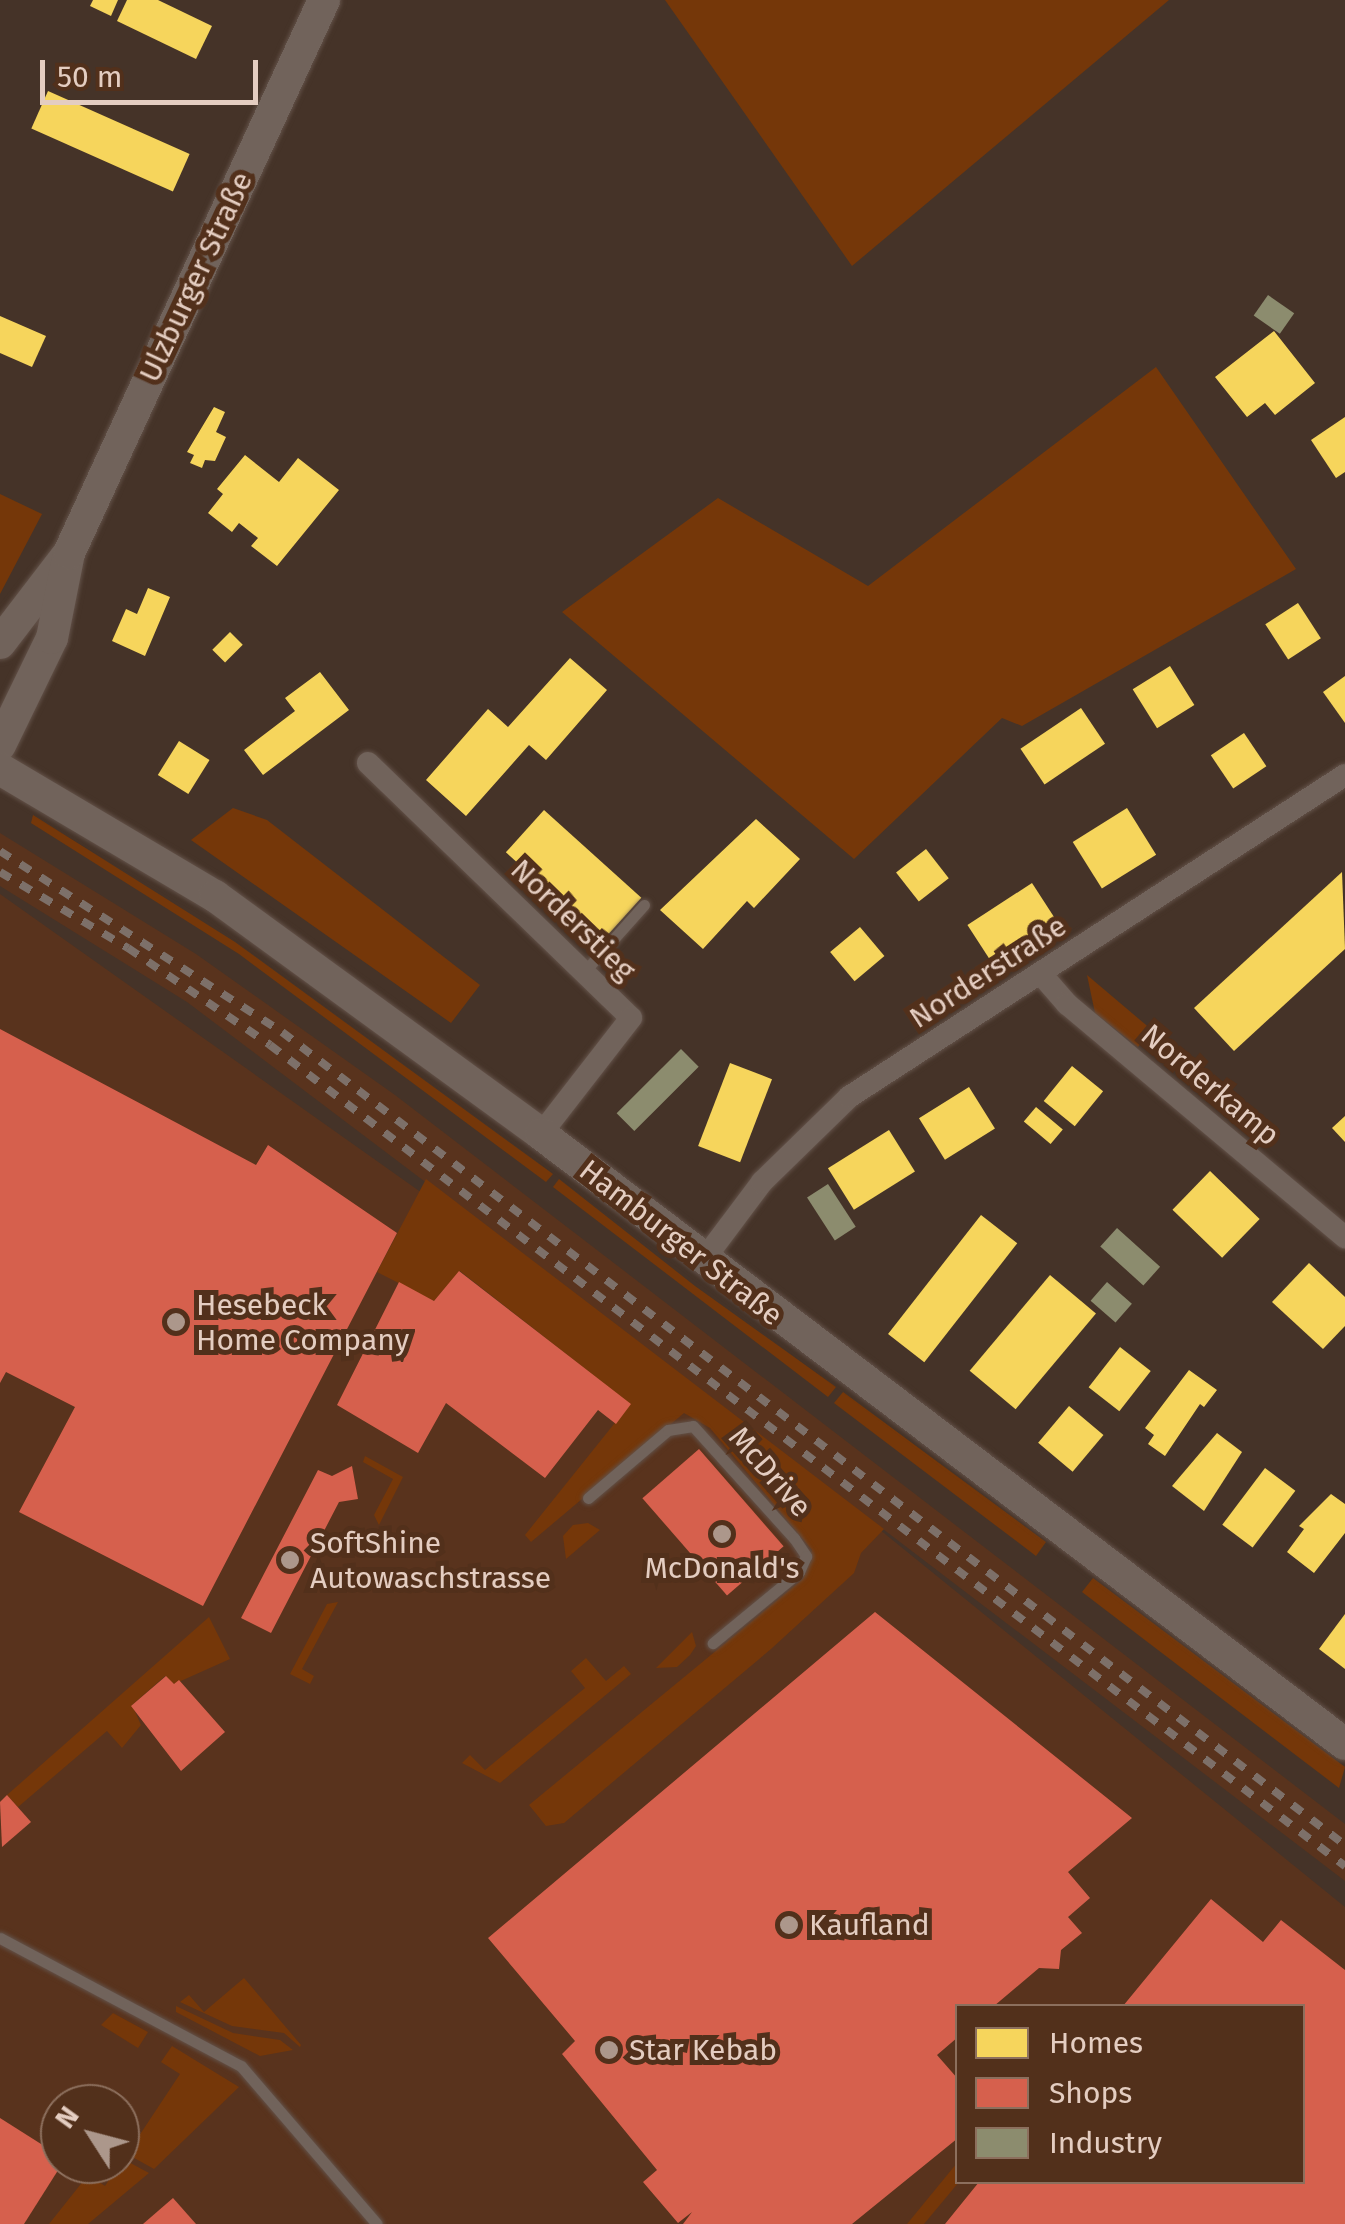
<!DOCTYPE html>
<html>
<head>
<meta charset="utf-8">
<style>
  body { margin:0 }
  #map { position:relative; width:1345px; height:2224px; overflow:hidden; background:#453328; font-family:"Fira Sans",sans-serif }
  div>[style] { position:absolute }
  [style*='--x'] { left:calc(var(--x)*1px); top:calc(var(--y)*1px); width:calc(var(--w)*1px); rotate:calc(var(--a)*1deg) }
  .built>* { inset:0; background:#59331d }
  .green>* { inset:0; background:#753709 }
  .homes>* { inset:0; background:#f6d55c; transform-origin:0 0 }
  .shops>* { inset:0; background:#d6604d; transform-origin:0 0 }
  .industry>* { inset:0; background:#8c8c6e; transform-origin:0 0 }
  .roads { filter:drop-shadow(0 0 2px #625148) drop-shadow(0 0 2px #625148) }
  .service>* { height:11px; margin:-5.5px; padding:0 5.5px; transform-origin:5.5px; border-radius:5.5px; background:#71635b }
  .minor>* { height:22px; margin:-11px; padding:0 11px; transform-origin:11px; border-radius:11px; background:#71635b }
  .secondary>* { height:32px; margin:-16px; padding:0 16px; transform-origin:16px; border-radius:16px; background:#71635b }
  .rail>* { height:8px; margin-top:-4px; transform-origin:0; background:repeating-linear-gradient(90deg,#7d7069 0 12px,transparent 0 24px) }
  .dots>* { width:28px; height:28px; translate:-50% -50%; box-sizing:border-box; border:5px solid #52301b; border-radius:50% }
  span { translate:-50% -50%; white-space:nowrap; text-align:center; line-height:1.15; -webkit-text-stroke:10px #52301b; paint-order:stroke }
  .street-label { font-size:30px; color:#e4cdc1 }
  .poi-label { font-size:30px; color:#e4cdc1 }
  .left { translate:0 -50%; text-align:left }
  .legend { position:absolute; left:955px; top:2004px; width:350px; height:180px; box-sizing:border-box; background:#52301b; border:2px solid #8c6f5d; margin:0; padding:12px 18px; list-style:none; font-size:30px; color:#e4cdc1 }
  .legend li { display:flex; align-items:center; gap:20px; height:50px }
  .legend b { width:50px; border:2px solid #8c6f5d }
  .north { position:absolute; left:40px; top:2084px; width:100px; height:100px; box-sizing:border-box; background:#52301b; border:2px solid #8c6f5d; border-radius:50%; rotate:306deg; font-size:28px; font-weight:700; line-height:40px; text-align:center; color:#e4cdc1 }
  .north::after { content:''; display:block; margin:auto; width:35px; height:45px; background:#ac978b; clip-path:polygon(50% 0,100% 100%,50% 72%,0 100%) }
  .scale { position:absolute; left:40px; top:60px; width:218px; height:45px; box-sizing:border-box; border:5px solid #e4cdc1; border-top:0; padding-left:12px; font-size:30px; line-height:35px; white-space:nowrap; color:#e4cdc1; -webkit-text-stroke:8px #52301b; paint-order:stroke }
</style>
</head>
<body>
<div id="map">
  <div class="built">
    <i style="clip-path:polygon(evenodd,0 833px,196px 954px,395px 1095px,1345px 1824px,1345px 1881px,816px 1478px,1345px 1907px,1345px 2224px,0 2224px,0 894px,706px 1394px,187px 1002px,0 886px,0 833px,958px 2006px,1302px 2006px,1302px 2182px,958px 2182px,958px 2006px,0 833px,60px 2104px,120px 2104px,120px 2164px,60px 2164px,60px 2104px)"></i>
  </div>
  <div class="green">
    <i style="clip-path:polygon(665px 0,1169px 0,852px 266px)"></i>
    <i style="clip-path:polygon(1156px 367px,1296px 569px,1022px 726px,1002px 718px,854px 859px,562px 612px,718px 498px,868px 586px)"></i>
    <i style="clip-path:polygon(0 494px,42px 514px,0 594px)"></i>
    <i style="clip-path:polygon(233px 808px,267px 820px,480px 985px,451px 1023px,191px 840px)"></i>
    <i style="clip-path:polygon(33px 815px,235px 942px,553px 1174px,546px 1182px,239px 954px,31px 823px)"></i>
    <i style="clip-path:polygon(1087px 975px,1152px 1030px,1138px 1047px,1095px 1013px)"></i>
    <i style="clip-path:polygon(426px 1179px,884px 1529px,861px 1553px,854px 1573px,771px 1649px,564px 1823px,546px 1826px,529px 1805px,803px 1579px,812px 1550px,710px 1428px,684px 1413px,531px 1542px,525px 1535px,630px 1404px,460px 1271px,434px 1301px,377px 1272px)"></i>
    <i style="clip-path:polygon(559px 1179px,695px 1286px,836px 1387px,828px 1397px,553px 1187px)"></i>
    <i style="clip-path:polygon(843px 1392px,1046px 1542px,1036px 1556px,834px 1403px)"></i>
    <i style="clip-path:polygon(365px 1456px,403px 1477px,379px 1525px,374px 1515px,393px 1479px,363px 1462px)"></i>
    <i style="clip-path:polygon(588px 1523px,600px 1530px,566px 1559px,563px 1536px,573px 1525px)"></i>
    <i style="clip-path:polygon(1093px 1578px,1345px 1767px,1339px 1788px,1082px 1592px)"></i>
    <i style="clip-path:polygon(338px 1602px,302px 1669px,314px 1676px,310px 1684px,290px 1674px,327px 1604px)"></i>
    <i style="clip-path:polygon(209px 1617px,230px 1659px,174px 1684px,165px 1676px,132px 1705px,141px 1725px,122px 1748px,107px 1731px,18px 1807px,7px 1795px)"></i>
    <i style="clip-path:polygon(692px 1632px,696px 1646px,690px 1655px,677px 1667px,656px 1668px)"></i>
    <i style="clip-path:polygon(586px 1658px,606px 1681px,624px 1666px,631px 1674px,500px 1783px,462px 1763px,470px 1755px,485px 1770px,585px 1688px,571px 1671px)"></i>
    <i style="clip-path:polygon(244px 1978px,301px 2045px,300px 2047px,284px 2033px,232px 2026px,180px 2002px,189px 1995px,204px 2012px)"></i>
    <i style="clip-path:polygon(176px 2006px,233px 2033px,280px 2040px,293px 2050px,260px 2056px,176px 2012px)"></i>
    <i style="clip-path:polygon(113px 2013px,148px 2032px,138px 2048px,101px 2025px)"></i>
    <i style="clip-path:polygon(172px 2046px,239px 2087px,154px 2169px,127px 2154px,180px 2074px,161px 2062px)"></i>
    <i style="clip-path:polygon(123px 2159px,149px 2173px,88px 2224px,49px 2224px,88px 2175px,105px 2186px)"></i>
    <i style="clip-path:polygon(957px 2163px,959px 2182px,924px 2224px,907px 2224px)"></i>
  </div>
  <div class="homes">
    <i style="clip-path:polygon(93px 0,118px 0,111px 16px,90px 6px)"></i>
    <i style="clip-path:polygon(127px 0,158px 0,212px 26px,196px 59px,117px 21px)"></i>
    <i style="left:48px;top:91px;width:155px;height:41px;rotate:24deg"></i>
    <i style="clip-path:polygon(0 316px,46px 336px,32px 367px,0 353px)"></i>
    <i style="clip-path:polygon(1274px 331px,1315px 383px,1275px 415px,1265px 403px,1247px 417px,1215px 377px)"></i>
    <i style="clip-path:polygon(214px 407px,225px 412px,216px 432px,226px 437px,215px 461px,205px 460px,202px 468px,190px 463px,194px 455px,187px 452px)"></i>
    <i style="clip-path:polygon(1345px 417px,1345px 472px,1336px 478px,1311px 440px)"></i>
    <i style="clip-path:polygon(245px 455px,279px 482px,298px 458px,339px 490px,277px 566px,251px 546px,258px 538px,239px 523px,232px 532px,208px 513px,223px 494px,217px 489px)"></i>
    <i style="clip-path:polygon(148px 588px,170px 597px,145px 656px,112px 641px,126px 609px,137px 614px)"></i>
    <i style="left:1298px;top:603px;width:42px;height:39px;rotate:57deg"></i>
    <i style="left:230px;top:632px;width:18px;height:25px;rotate:45deg"></i>
    <i style="clip-path:polygon(570px 658px,607px 690px,546px 760px,529px 745px,466px 816px,426px 780px,488px 709px,508px 727px)"></i>
    <i style="left:1170px;top:666px;width:46px;height:44px;rotate:58deg"></i>
    <i style="clip-path:polygon(320px 672px,349px 710px,263px 775px,244px 750px,295px 711px,285px 698px)"></i>
    <i style="clip-path:polygon(1345px 676px,1345px 723px,1323px 692px)"></i>
    <i style="left:1081px;top:708px;width:43px;height:73px;rotate:56deg"></i>
    <i style="left:1244px;top:733px;width:40px;height:40px;rotate:56deg"></i>
    <i style="left:179px;top:741px;width:36px;height:40px;rotate:32deg"></i>
    <i style="left:1127px;top:808px;width:55px;height:64px;rotate:58deg"></i>
    <i style="left:544px;top:810px;width:131px;height:57px;rotate:42deg"></i>
    <i style="clip-path:polygon(756px 819px,800px 859px,754px 908px,747px 901px,703px 949px,660px 910px)"></i>
    <i style="left:926px;top:849px;width:37px;height:38px;rotate:52deg"></i>
    <i style="clip-path:polygon(1342px 872px,1345px 949px,1234px 1051px,1194px 1008px)"></i>
    <i style="left:1032px;top:883px;width:42px;height:77px;rotate:57deg"></i>
    <i style="left:860px;top:927px;width:38px;height:39px;rotate:50deg"></i>
    <i style="left:730px;top:1063px;width:45px;height:89px;rotate:21deg"></i>
    <i style="left:1072px;top:1066px;width:40px;height:45px;rotate:39deg"></i>
    <i style="left:969px;top:1087px;width:49px;height:59px;rotate:58deg"></i>
    <i style="left:1036px;top:1107px;width:35px;height:19px;rotate:40deg"></i>
    <i style="clip-path:polygon(1345px 1116px,1345px 1142px,1332px 1128px)"></i>
    <i style="left:889px;top:1130px;width:49px;height:72px;rotate:58deg"></i>
    <i style="left:1210px;top:1171px;width:69px;height:54px;rotate:44deg"></i>
    <i style="left:981px;top:1215px;width:46px;height:151px;rotate:38deg"></i>
    <i style="clip-path:polygon(1309px 1263px,1345px 1297px,1345px 1326px,1323px 1349px,1272px 1302px)"></i>
    <i style="left:1050px;top:1275px;width:60px;height:125px;rotate:40deg"></i>
    <i style="left:1120px;top:1347px;width:39px;height:51px;rotate:38deg"></i>
    <i style="clip-path:polygon(1189px 1370px,1217px 1390px,1204px 1407px,1200px 1404px,1165px 1456px,1148px 1444px,1154px 1435px,1145px 1428px)"></i>
    <i style="left:1069px;top:1406px;width:45px;height:48px;rotate:40deg"></i>
    <i style="clip-path:polygon(1217px 1433px,1242px 1452px,1204px 1511px,1172px 1486px)"></i>
    <i style="left:1265px;top:1468px;width:38px;height:71px;rotate:37deg"></i>
    <i style="clip-path:polygon(1331px 1494px,1345px 1504px,1345px 1533px,1314px 1573px,1287px 1552px,1304px 1529px,1299px 1526px)"></i>
    <i style="clip-path:polygon(1345px 1614px,1345px 1669px,1319px 1649px)"></i>
  </div>
  <div class="shops">
    <i style="clip-path:polygon(0 1029px,256px 1165px,268px 1145px,397px 1233px,203px 1606px,19px 1512px,75px 1407px,6px 1372px,0 1383px)"></i>
    <i style="clip-path:polygon(459px 1271px,631px 1404px,616px 1424px,598px 1410px,545px 1478px,446px 1403px,418px 1453px,337px 1405px,399px 1282px,434px 1301px)"></i>
    <i style="left:699px;top:1449px;width:129px;height:75px;rotate:49deg"></i>
    <i style="clip-path:polygon(352px 1466px,358px 1499px,339px 1502px,271px 1633px,241px 1618px,318px 1470px,332px 1476px)"></i>
    <i style="clip-path:polygon(875px 1612px,1132px 1818px,1068px 1872px,1090px 1898px,1068px 1917px,1082px 1933px,1061px 1950px,1059px 1969px,1039px 1968px,994px 2006px,958px 2006px,958px 2037px,937px 2055px,958px 2079px,958px 2138px,852px 2224px,683px 2224px,692px 2212px,678px 2223px,643px 2182px,657px 2170px,562px 2054px,575px 2041px,488px 1938px)"></i>
    <i style="clip-path:polygon(166px 1676px,174px 1684px,179px 1680px,225px 1732px,181px 1771px,131px 1706px)"></i>
    <i style="clip-path:polygon(7px 1795px,31px 1822px,2px 1847px,0 1802px)"></i>
    <i style="clip-path:polygon(1211px 1899px,1263px 1942px,1281px 1920px,1345px 1970px,1345px 2224px,945px 2224px,979px 2182px,1302px 2182px,1302px 2006px,1123px 2006px)"></i>
    <i style="clip-path:polygon(0 2118px,60px 2156px,62px 2164px,24px 2224px,0 2224px)"></i>
    <i style="clip-path:polygon(173px 2198px,196px 2224px,143px 2224px)"></i>
  </div>
  <div class="industry">
    <i style="left:1268px;top:295px;width:32px;height:25px;rotate:35deg"></i>
    <i style="left:681px;top:1049px;width:25px;height:91px;rotate:45deg"></i>
    <i style="left:828px;top:1184px;width:51px;height:25px;rotate:57deg"></i>
    <i style="left:1117px;top:1228px;width:58px;height:25px;rotate:42deg"></i>
    <i style="left:1107px;top:1282px;width:33px;height:25px;rotate:41deg"></i>
  </div>
  <div class="roads">
    <div class="service">
      <i style="--x:584;--y:972;--w:90;--a:-48.2"></i>
      <i style="--x:588;--y:1498;--w:105;--a:-40.4"></i>
      <i style="--x:668;--y:1430;--w:25;--a:-9"></i>
      <i style="--x:693;--y:1426;--w:151;--a:48"></i>
      <i style="--x:794;--y:1538;--w:22;--a:56"></i>
      <i style="--x:806;--y:1556;--w:17;--a:114"></i>
      <i style="--x:799;--y:1572;--w:112;--a:140.5"></i>
      <i style="--x:0;--y:1938;--w:273;--a:28"></i>
      <i style="--x:241;--y:2066;--w:208;--a:49.3"></i>
    </div>
    <div class="minor">
      <i style="--x:368;--y:763;--w:366;--a:44.1"></i>
      <i style="--x:631;--y:1018;--w:147;--a:127.8"></i>
      <i style="--x:1041;--y:974;--w:40;--a:49"></i>
      <i style="--x:1067;--y:1004;--w:363;--a:40"></i>
      <i style="--x:702;--y:1262;--w:100;--a:-53.1"></i>
      <i style="--x:762;--y:1182;--w:122;--a:-44.3"></i>
      <i style="--x:849;--y:1097;--w:591;--a:-32.99"></i>
    </div>
    <div class="secondary">
      <i style="--x:0;--y:643;--w:108;--a:-52.5"></i>
      <i style="--x:0;--y:745;--w:119;--a:-64.1"></i>
      <i style="--x:52;--y:638;--w:87;--a:-78.7"></i>
      <i style="--x:69;--y:553;--w:609;--a:-65.24"></i>
      <i style="--x:0;--y:769;--w:250;--a:30.6"></i>
      <i style="--x:215;--y:896;--w:404;--a:36.1"></i>
      <i style="--x:541;--y:1134;--w:1009;--a:37.19"></i>
    </div>
  </div>
  <div class="rail">
    <i style="--x:0;--y:851;--w:335;--a:32.7"></i>
    <i style="--x:282;--y:1032;--w:1338;--a:37.41"></i>
    <i style="--x:0;--y:872;--w:149;--a:30.7"></i>
    <i style="--x:128;--y:948;--w:172;--a:34.3"></i>
    <i style="--x:270;--y:1045;--w:1353;--a:37.37"></i>
  </div>
  <div class="dots">
    <i style="left:176px;top:1322px;background:#ac978b"></i>
    <i style="left:722px;top:1534px;background:#ac978b"></i>
    <i style="left:290px;top:1560px;background:#ac978b"></i>
    <i style="left:789px;top:1925px;background:#ac978b"></i>
    <i style="left:609px;top:2050px;background:#ac978b"></i>
  </div>
  <div class="street-label">
    <span style="left:196px;top:277px;rotate:-65deg">Ulzburger Straße</span>
    <span style="left:573px;top:920px;rotate:44deg">Norderstieg</span>
    <span style="left:988px;top:972px;rotate:-33deg">Norderstraße</span>
    <span style="left:1210px;top:1085px;rotate:40deg">Norderkamp</span>
    <span style="left:681px;top:1243px;rotate:38deg">Hamburger Straße</span>
    <span style="left:770px;top:1472px;rotate:49deg">McDrive</span>
  </div>
  <div class="poi-label">
    <span class="left" style="left:196px;top:1322px">Hesebeck<br>Home Company</span>
    <span class="left" style="left:310px;top:1560px">SoftShine<br>Autowaschstrasse</span>
    <span style="left:722px;top:1568px">McDonald's</span>
    <span class="left" style="left:809px;top:1925px">Kaufland</span>
    <span class="left" style="left:629px;top:2050px">Star Kebab</span>
  </div>
  <ul class="legend">
  <li><b style="height:28px;background:#f6d55c"></b>Homes</li>
  <li><b style="height:28px;background:#d6604d"></b>Shops</li>
  <li><b style="height:28px;background:#8c8c6e"></b>Industry</li>
  </ul>
  <div class="north">N</div>
  <div class="scale">50 m</div>
</div>
</body>
</html>
